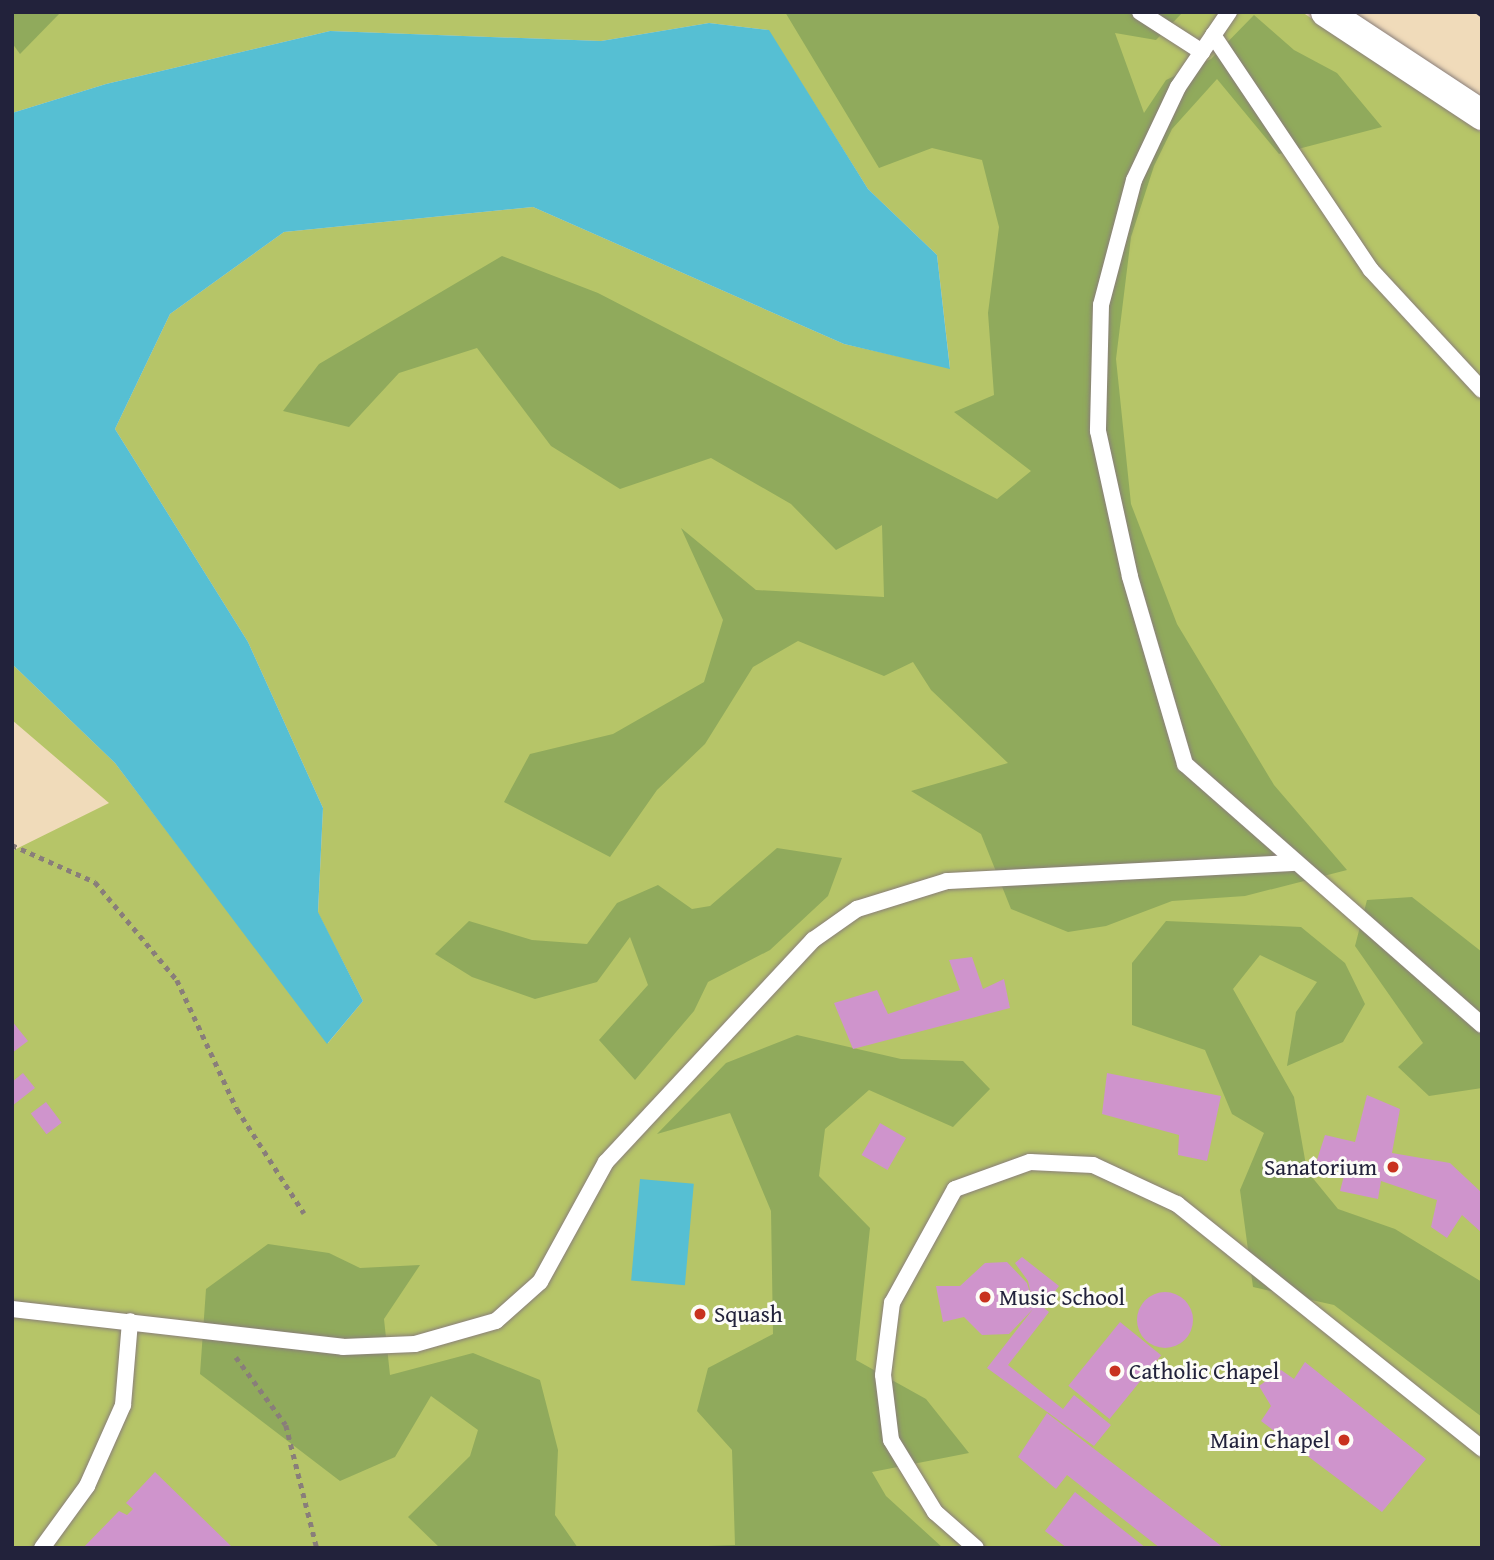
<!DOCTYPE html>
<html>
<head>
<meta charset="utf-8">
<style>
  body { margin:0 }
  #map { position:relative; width:1494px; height:1560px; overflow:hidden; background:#f0dbba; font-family:"Gentium Book Plus",serif }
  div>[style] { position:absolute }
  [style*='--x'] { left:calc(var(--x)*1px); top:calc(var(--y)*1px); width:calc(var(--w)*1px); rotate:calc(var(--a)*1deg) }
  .green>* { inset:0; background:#b6c568 }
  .forest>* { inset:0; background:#90aa5c }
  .water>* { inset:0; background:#56bfd3; transform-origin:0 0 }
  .building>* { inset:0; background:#cf94cc; transform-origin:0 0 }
  .round { border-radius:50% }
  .path>* { height:4.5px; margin-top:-2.25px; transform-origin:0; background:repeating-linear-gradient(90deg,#897e7a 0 5px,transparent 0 10px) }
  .roads { filter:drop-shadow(0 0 2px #897e7a) drop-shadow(0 0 2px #897e7a) }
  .service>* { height:16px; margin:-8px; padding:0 8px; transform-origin:8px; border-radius:8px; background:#fff }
  .minor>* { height:30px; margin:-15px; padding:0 15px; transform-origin:15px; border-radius:15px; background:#fff }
  .rail>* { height:5px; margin:-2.5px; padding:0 2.5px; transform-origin:2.5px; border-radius:2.5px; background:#22223b }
  .dots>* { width:19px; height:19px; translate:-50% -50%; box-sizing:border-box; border:4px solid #fdfcf7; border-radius:50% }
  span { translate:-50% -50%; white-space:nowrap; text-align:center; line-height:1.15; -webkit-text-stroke:6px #fdfcf7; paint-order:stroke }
  .poi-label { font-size:23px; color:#22223b }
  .right { translate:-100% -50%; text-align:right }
  .left { translate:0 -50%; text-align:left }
  .frame { position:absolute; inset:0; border:14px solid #22223b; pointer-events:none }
</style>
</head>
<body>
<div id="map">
  <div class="green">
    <i style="clip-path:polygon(12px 12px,1302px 12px,1482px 133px,1482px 1548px,12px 1548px,12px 851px,109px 803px,12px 720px,12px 664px,115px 763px,328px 1043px,363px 1001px,318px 913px,323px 808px,248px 642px,115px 429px,170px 314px,284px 232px,533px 207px,844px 344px,950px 368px,937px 255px,868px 189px,768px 30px,709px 23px,601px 41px,330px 31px,106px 84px,12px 113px)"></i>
  </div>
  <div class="forest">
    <i style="clip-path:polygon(12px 12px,61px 12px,20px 54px,12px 43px)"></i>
    <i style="clip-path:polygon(785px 12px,1183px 12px,1156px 40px,1115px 33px,1144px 113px,1166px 80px,1211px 59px,1254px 15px,1294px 50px,1337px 73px,1382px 127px,1279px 154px,1217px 79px,1172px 129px,1154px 166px,1131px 237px,1116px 359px,1131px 504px,1177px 624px,1274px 785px,1347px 870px,1245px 896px,1172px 901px,1106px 926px,1068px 932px,1011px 909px,981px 834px,911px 791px,1008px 763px,931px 690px,913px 662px,884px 676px,798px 641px,753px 667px,705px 744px,657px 790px,610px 857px,504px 802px,530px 754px,613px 734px,704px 682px,723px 620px,681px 528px,756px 590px,884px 597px,882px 525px,836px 550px,791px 504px,711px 458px,620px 489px,551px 446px,477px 348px,399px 373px,349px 427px,283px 411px,319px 364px,502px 256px,598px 293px,997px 499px,1031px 471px,954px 412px,994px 395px,988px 313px,999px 227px,982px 160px,932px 148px,879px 168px)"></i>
    <i style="clip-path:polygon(777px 848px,842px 858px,828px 896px,770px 950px,708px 982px,694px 1011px,635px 1080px,599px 1040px,648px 985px,630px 937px,597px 982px,535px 999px,472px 977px,435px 954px,469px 921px,532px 940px,587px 944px,617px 903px,658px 885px,692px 909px,710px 906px)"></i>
    <i style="clip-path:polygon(1412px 897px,1482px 952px,1482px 1088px,1429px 1096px,1398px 1067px,1423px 1043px,1355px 946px,1367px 900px)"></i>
    <i style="clip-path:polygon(1166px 921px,1301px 927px,1345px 963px,1365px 1004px,1343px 1042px,1287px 1066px,1296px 1012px,1317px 982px,1260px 955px,1233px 989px,1294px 1097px,1307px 1171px,1338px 1209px,1395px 1229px,1482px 1282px,1482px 1417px,1334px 1305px,1253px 1287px,1240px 1190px,1264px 1133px,1232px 1114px,1205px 1050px,1132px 1025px,1132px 963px)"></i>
    <i style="clip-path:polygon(797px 1035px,901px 1059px,963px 1061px,990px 1089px,953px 1127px,869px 1090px,825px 1129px,819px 1176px,870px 1228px,856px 1360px,926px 1399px,969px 1453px,872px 1472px,886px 1496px,943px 1548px,653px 1548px,735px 1545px,732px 1450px,697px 1411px,708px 1368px,773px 1334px,771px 1211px,730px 1113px,657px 1134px,726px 1063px)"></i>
    <i style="clip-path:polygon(268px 1244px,329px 1253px,360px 1268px,420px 1265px,384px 1319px,390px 1375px,473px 1353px,540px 1380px,558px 1450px,555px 1515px,578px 1548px,440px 1548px,408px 1517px,470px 1456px,478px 1430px,431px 1396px,395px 1457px,340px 1481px,200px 1374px,206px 1289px)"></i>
  </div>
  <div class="water">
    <i style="clip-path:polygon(709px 23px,769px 30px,868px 189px,937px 255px,950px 369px,844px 344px,533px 207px,284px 232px,170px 314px,115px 429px,248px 642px,323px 808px,318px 912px,363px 1001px,327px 1044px,115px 763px,12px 664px,12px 113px,106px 84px,330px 31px,601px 41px)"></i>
    <i style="left:640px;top:1179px;width:54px;height:102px;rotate:5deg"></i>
  </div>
  <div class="building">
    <i style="clip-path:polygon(972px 957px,983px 989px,1004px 979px,1010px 1008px,853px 1049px,834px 1003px,877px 990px,888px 1014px,960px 990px,949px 960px)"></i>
    <i style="clip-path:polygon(12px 1021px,28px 1041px,12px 1053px)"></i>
    <i style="clip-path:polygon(23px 1073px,35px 1088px,12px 1106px,12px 1082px)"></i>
    <i style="clip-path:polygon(1107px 1073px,1221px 1096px,1207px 1161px,1178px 1155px,1179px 1135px,1102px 1114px)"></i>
    <i style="clip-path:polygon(1367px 1095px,1400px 1109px,1392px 1153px,1450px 1163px,1482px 1193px,1482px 1233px,1462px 1215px,1447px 1238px,1431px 1227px,1437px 1200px,1381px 1181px,1378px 1199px,1340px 1191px,1345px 1172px,1316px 1163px,1325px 1135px,1355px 1142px)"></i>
    <i style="left:46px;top:1102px;width:26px;height:19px;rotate:53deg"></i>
    <i style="left:880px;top:1123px;width:30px;height:37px;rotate:30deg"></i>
    <i style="clip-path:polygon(1022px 1257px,1059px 1286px,1043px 1307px,1049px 1312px,1008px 1365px,1063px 1409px,1074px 1395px,1111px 1425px,1094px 1446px,987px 1368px,1033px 1309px,1009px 1334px,982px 1335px,964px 1317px,943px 1322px,936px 1286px,960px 1286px,985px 1263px,1007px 1262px,1027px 1283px,1032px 1299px,1028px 1281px,1015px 1263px)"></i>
    <i class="round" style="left:1137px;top:1292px;width:56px;height:56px"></i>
    <i style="left:1120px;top:1322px;width:53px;height:82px;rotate:39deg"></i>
    <i style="clip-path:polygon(1305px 1362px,1426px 1459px,1382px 1512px,1261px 1421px,1271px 1406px,1259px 1386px,1281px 1370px,1294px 1379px)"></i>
    <i style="clip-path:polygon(1047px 1413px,1224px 1548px,1160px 1548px,1067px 1475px,1056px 1489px,1018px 1457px)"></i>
    <i style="clip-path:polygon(155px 1472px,231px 1546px,230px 1548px,83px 1548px,119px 1511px,127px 1515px,133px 1509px,126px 1503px)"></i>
    <i style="clip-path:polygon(1075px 1492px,1146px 1548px,1067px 1548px,1045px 1531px)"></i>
  </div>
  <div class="path">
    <i style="--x:12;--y:845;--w:91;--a:24"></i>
    <i style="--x:95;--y:882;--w:128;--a:50.1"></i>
    <i style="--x:177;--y:980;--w:142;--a:65.1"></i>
    <i style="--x:237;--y:1109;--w:124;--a:57.2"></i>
    <i style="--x:236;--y:1357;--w:84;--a:53.7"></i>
    <i style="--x:286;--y:1425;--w:127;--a:75.9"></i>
  </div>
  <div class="roads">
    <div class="service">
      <i style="--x:1140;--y:12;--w:74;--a:32.8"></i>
      <i style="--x:1229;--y:12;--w:91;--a:124.2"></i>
      <i style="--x:1178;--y:87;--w:103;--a:115.3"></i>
      <i style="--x:1134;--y:180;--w:129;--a:104.8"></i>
      <i style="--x:1101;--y:305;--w:126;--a:91.4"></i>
      <i style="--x:1098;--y:431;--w:149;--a:77.6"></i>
      <i style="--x:1130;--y:577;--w:195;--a:73.6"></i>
      <i style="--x:1185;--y:764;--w:395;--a:41.3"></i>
      <i style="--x:1213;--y:35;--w:283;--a:56.1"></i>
      <i style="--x:1371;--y:270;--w:163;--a:47.2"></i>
      <i style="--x:12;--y:1309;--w:333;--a:6.5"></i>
      <i style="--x:343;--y:1347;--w:72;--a:-2.4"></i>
      <i style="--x:415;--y:1344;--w:84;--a:-15.9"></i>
      <i style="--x:496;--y:1321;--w:59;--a:-41.6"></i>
      <i style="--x:540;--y:1282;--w:137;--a:-61.2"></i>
      <i style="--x:606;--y:1162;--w:304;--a:-47"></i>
      <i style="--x:813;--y:940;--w:54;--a:-35.2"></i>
      <i style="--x:857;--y:909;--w:94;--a:-17.3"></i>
      <i style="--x:947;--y:881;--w:347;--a:-3"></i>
      <i style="--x:42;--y:1548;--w:77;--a:-54"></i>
      <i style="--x:87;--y:1486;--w:89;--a:-66"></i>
      <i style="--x:123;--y:1405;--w:84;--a:-85.2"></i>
      <i style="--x:976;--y:1548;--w:55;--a:-138.7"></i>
      <i style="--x:935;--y:1512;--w:84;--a:-121.4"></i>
      <i style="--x:891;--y:1440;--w:65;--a:-97"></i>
      <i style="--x:883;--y:1375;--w:73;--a:-82.9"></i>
      <i style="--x:892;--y:1303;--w:130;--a:-61.1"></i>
      <i style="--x:955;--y:1189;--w:80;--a:-19.8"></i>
      <i style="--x:1030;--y:1162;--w:63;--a:2.7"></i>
      <i style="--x:1093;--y:1165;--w:93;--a:24.9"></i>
      <i style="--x:1177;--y:1204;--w:391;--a:38.7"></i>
    </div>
    <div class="minor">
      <i style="--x:1326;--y:12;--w:187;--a:33.4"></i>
    </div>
  </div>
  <div class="rail">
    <i style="--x:1478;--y:12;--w:5;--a:37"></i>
  </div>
  <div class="dots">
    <i style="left:1393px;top:1167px;background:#c8321e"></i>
    <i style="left:985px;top:1297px;background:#c8321e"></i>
    <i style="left:700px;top:1314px;background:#c8321e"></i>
    <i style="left:1115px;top:1371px;background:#c8321e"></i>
    <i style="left:1344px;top:1440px;background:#c8321e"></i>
  </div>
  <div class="poi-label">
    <span class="right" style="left:1377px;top:1167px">Sanatorium</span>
    <span class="left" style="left:999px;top:1297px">Music School</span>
    <span class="left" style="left:714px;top:1314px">Squash</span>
    <span class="left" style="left:1129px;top:1371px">Catholic Chapel</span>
    <span class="right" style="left:1330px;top:1440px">Main Chapel</span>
  </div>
  <div class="frame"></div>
</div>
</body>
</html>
